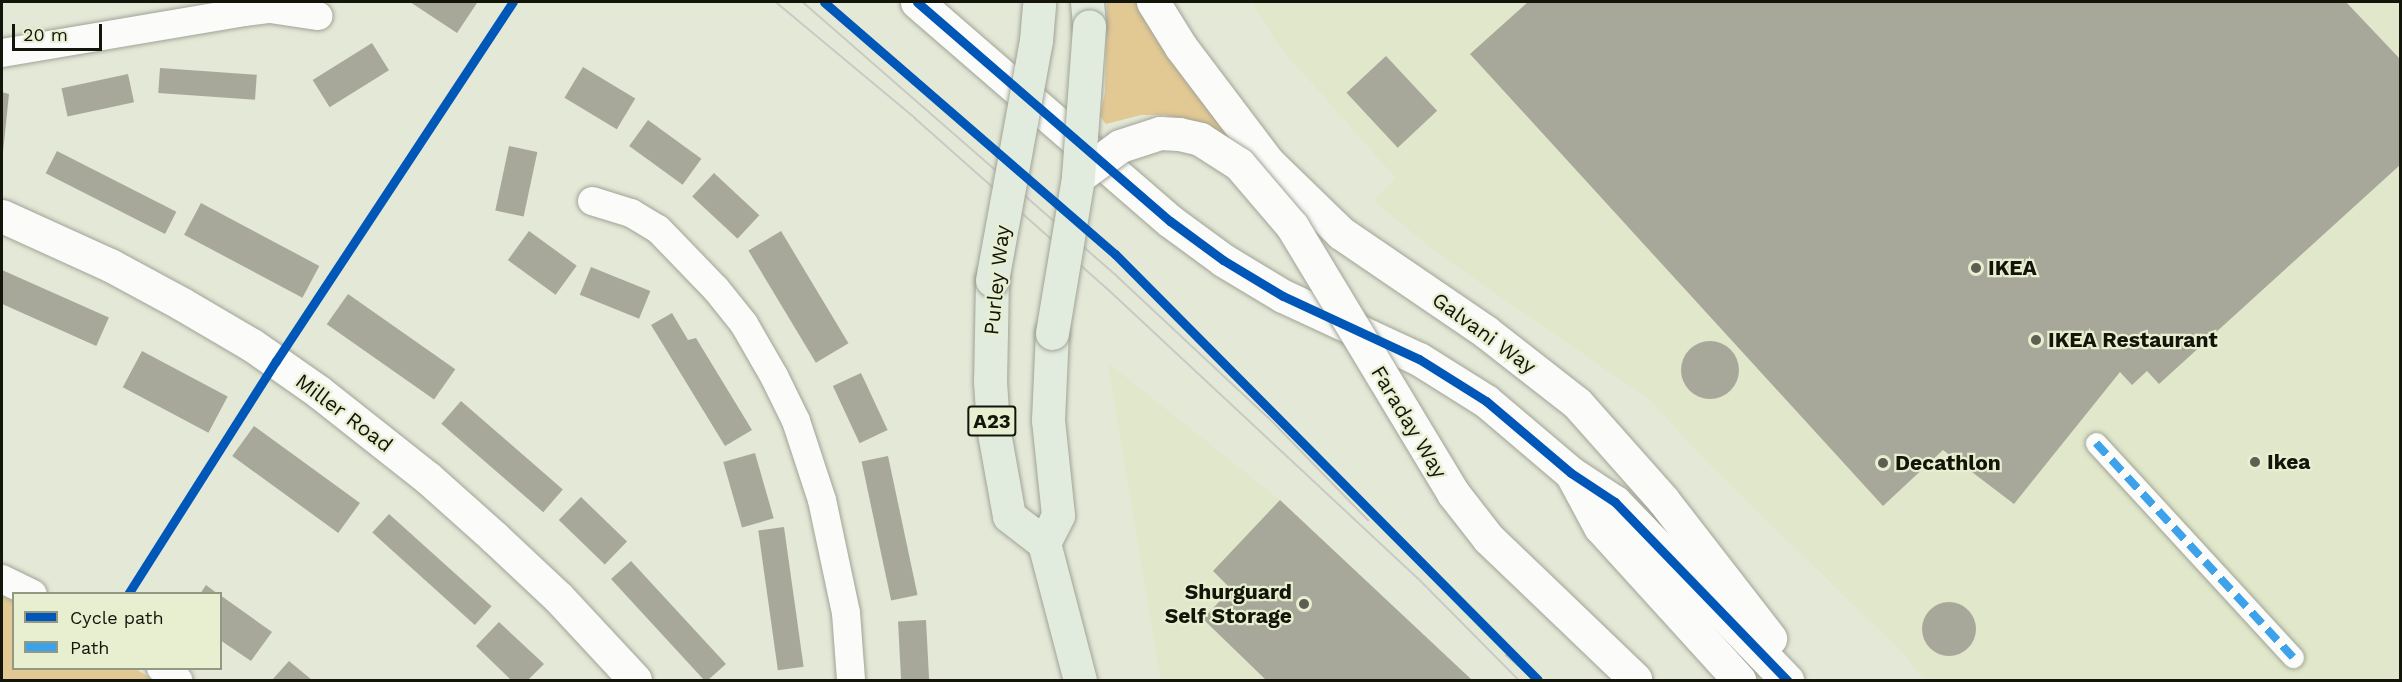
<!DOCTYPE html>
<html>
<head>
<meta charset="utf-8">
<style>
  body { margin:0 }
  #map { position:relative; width:2402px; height:682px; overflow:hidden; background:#e4e8d7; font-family:"Work Sans",sans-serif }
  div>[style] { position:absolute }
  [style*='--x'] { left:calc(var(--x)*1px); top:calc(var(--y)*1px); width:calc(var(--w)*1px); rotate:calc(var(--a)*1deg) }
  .built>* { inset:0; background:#e0e7ca }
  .green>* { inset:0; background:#e2c893 }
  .building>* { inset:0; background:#a8a89a; transform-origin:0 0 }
  .round { border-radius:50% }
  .roads { filter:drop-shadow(0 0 2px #a0a396) drop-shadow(0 0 2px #a0a396) }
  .pedestrian>* { height:21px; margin:-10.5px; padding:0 10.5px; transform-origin:10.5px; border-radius:10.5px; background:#fbfcf9 }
  .minor>* { height:28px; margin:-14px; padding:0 14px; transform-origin:14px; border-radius:14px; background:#fbfcf9 }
  .tertiary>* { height:33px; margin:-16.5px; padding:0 16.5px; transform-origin:16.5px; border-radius:16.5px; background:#fbfcf9 }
  .trunk>* { height:33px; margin:-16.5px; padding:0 16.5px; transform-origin:16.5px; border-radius:16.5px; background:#e2ecde }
  .tram>* { height:1.5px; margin:-0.75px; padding:0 0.75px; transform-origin:0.75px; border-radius:0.75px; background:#c9c9c5 }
  .bridges { filter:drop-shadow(0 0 2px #a0a396) drop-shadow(0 0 2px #a0a396) }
  .tertiary-bridge>* { height:33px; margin:-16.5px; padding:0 16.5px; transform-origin:16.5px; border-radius:16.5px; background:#fbfcf9 }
  .trunk-bridge>* { height:33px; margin:-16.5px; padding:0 16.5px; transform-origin:16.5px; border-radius:16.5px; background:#e2ecde }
  .quiet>* { height:8px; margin-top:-4px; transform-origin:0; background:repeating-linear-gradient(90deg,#3da2e9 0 15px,transparent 0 23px) }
  .cycleway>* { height:9px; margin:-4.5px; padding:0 4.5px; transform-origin:4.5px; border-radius:4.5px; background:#0057b8 }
  .dots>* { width:16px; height:16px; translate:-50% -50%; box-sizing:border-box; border:3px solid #e7efd0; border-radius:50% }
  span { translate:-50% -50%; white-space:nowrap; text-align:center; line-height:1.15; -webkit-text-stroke:4.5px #e7efd0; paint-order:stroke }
  .shield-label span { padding:2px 4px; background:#e7efd0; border:2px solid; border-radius:4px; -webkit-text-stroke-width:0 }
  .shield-label { font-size:20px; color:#13150a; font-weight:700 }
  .poi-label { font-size:21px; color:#13150a; font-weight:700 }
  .left { translate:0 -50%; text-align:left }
  .right { translate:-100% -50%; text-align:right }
  .street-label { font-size:21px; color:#13150a }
  .frame { position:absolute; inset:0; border:3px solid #13150a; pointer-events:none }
  .legend { position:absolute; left:12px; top:592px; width:210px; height:78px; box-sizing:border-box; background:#e7efd0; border:2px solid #929881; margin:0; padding:8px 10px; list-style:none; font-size:18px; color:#13150a }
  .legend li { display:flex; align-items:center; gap:12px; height:30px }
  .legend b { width:30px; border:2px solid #929881 }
  .scale { position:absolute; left:12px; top:24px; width:90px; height:27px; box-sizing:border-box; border:3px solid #13150a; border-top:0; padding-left:8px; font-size:18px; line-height:21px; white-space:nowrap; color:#13150a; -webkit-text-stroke:4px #e7efd0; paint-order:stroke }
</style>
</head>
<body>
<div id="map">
  <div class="built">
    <i style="clip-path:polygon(1252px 2px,2400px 2px,2400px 680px,1924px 680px,1903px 653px,1708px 463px,1650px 400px,1436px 252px,1374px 201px,1396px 178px,1279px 46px)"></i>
    <i style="clip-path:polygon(1108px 363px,1280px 500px,1469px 680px,1161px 680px)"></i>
  </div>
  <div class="green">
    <i style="clip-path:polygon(1107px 2px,1135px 2px,1182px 75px,1239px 147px,1192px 123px,1165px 115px,1141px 115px,1106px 124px,1100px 116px,1105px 92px)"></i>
    <i style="clip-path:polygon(2px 596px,13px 601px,14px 668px,136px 669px,153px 680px,2px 680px)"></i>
  </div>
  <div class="building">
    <i style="clip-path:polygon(410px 2px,475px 2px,477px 3px,457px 33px)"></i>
    <i style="clip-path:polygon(1528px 2px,2346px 2px,2400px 59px,2400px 165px,2159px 384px,2147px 371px,2132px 385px,2120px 372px,2014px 504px,1943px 450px,1883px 506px,1470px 54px)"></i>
    <i style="left:372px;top:43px;width:32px;height:70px;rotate:58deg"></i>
    <i style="left:1386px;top:56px;width:75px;height:54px;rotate:47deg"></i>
    <i style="left:583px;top:67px;width:61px;height:36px;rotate:31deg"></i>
    <i style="left:160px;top:68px;width:97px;height:25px;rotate:4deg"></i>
    <i style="left:128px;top:74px;width:29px;height:68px;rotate:78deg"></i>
    <i style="clip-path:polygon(2px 92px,9px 94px,3px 152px,2px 152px)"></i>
    <i style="left:648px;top:120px;width:66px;height:32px;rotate:36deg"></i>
    <i style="left:509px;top:146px;width:29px;height:66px;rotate:12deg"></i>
    <i style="left:57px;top:151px;width:134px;height:25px;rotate:27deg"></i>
    <i style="left:714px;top:173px;width:62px;height:32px;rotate:43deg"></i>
    <i style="left:201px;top:203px;width:134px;height:36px;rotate:28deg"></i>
    <i style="left:529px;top:231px;width:59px;height:36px;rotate:36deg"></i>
    <i style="left:781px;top:231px;width:131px;height:38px;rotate:59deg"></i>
    <i style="left:591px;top:267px;width:64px;height:30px;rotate:22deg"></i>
    <i style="left:2px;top:270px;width:117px;height:31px;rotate:24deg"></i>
    <i style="left:348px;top:294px;width:131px;height:37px;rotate:35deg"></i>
    <i style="clip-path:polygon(672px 313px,688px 340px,696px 338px,752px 430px,725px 446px,651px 325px)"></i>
    <i class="round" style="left:1681px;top:341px;width:58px;height:58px"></i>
    <i style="left:142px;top:351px;width:97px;height:41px;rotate:28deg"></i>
    <i style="left:861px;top:373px;width:63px;height:31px;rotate:65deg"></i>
    <i style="left:461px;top:401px;width:135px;height:30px;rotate:41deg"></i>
    <i style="left:254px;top:426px;width:131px;height:37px;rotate:36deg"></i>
    <i style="left:755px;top:453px;width:68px;height:33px;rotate:74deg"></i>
    <i style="left:888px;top:456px;width:142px;height:27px;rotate:78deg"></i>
    <i style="left:581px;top:497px;width:64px;height:32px;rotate:44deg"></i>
    <i style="clip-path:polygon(1280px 500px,1472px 680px,1266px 680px,1203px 619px,1231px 589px,1213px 571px)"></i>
    <i style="left:389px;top:514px;width:138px;height:25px;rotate:42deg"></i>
    <i style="left:784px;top:527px;width:141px;height:26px;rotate:82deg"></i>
    <i style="clip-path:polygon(631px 561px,726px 664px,708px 680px,704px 680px,611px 579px)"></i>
    <i style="clip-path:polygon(206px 585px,218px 594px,200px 594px)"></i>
    <i style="clip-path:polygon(220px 595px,272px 632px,251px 661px,220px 640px)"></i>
    <i class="round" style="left:1922px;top:602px;width:54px;height:54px"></i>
    <i style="left:926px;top:620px;width:60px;height:28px;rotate:87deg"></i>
    <i style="clip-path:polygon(499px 622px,544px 664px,528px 680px,511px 680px,476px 646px)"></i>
    <i style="clip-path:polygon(289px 661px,312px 680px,272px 680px)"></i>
  </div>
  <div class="roads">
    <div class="pedestrian">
      <i style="--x:2096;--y:443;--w:291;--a:47.4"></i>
    </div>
    <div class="minor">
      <i style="--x:2;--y:53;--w:245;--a:-9.6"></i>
      <i style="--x:244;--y:12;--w:26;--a:-7"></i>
      <i style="--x:270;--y:9;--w:49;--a:8.3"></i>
      <i style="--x:592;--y:201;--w:41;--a:17.1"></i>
      <i style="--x:631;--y:213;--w:31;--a:31"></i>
      <i style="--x:658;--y:229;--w:83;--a:46"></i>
      <i style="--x:716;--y:289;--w:45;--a:51.3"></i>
      <i style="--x:744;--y:324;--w:60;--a:60"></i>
      <i style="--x:774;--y:376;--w:50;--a:63.9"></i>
      <i style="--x:796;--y:421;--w:83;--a:71.8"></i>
      <i style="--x:822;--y:500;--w:116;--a:78"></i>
      <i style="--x:846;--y:613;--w:67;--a:85.7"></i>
      <i style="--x:2;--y:579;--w:34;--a:26"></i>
      <i style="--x:161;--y:668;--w:21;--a:35"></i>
    </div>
    <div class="tertiary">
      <i style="--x:917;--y:2;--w:335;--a:40.9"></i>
      <i style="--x:1170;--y:221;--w:66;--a:36.3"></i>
      <i style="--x:1223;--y:260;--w:70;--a:31"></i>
      <i style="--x:1283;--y:296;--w:150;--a:24.9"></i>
      <i style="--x:1419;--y:359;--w:79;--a:32.1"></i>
      <i style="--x:1486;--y:401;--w:111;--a:40.3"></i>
      <i style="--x:1571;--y:473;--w:53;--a:33.4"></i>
      <i style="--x:1615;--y:502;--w:248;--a:46"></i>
      <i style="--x:1153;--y:2;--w:53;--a:58.1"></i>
      <i style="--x:1181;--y:47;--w:144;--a:52.9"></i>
      <i style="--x:1268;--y:162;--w:102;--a:44.2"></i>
      <i style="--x:1341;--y:233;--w:176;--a:34.3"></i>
      <i style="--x:1486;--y:332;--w:115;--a:38"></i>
      <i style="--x:1577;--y:403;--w:130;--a:48.4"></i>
      <i style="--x:1663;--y:500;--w:175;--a:52.2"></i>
      <i style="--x:2;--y:216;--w:119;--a:24.4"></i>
      <i style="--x:110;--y:265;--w:82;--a:28.4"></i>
      <i style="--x:182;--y:304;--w:81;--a:30.4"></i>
      <i style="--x:252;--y:345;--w:82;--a:35"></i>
      <i style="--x:319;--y:392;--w:139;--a:38.3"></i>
      <i style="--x:428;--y:478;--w:89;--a:41.8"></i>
      <i style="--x:494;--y:537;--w:88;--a:43.2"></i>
      <i style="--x:558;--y:597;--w:113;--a:47.1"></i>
      <i style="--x:1572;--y:475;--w:59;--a:61.7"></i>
      <i style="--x:1600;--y:527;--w:207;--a:47.7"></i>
    </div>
    <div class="trunk">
      <i style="--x:1087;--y:2;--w:24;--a:85"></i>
      <i style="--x:992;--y:280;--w:101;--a:91.1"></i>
      <i style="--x:990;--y:381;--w:46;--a:86.3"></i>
      <i style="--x:993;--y:427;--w:90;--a:79.8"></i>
      <i style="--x:1009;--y:516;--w:44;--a:37.6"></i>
      <i style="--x:1044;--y:543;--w:142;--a:75.3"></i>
      <i style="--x:1044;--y:543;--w:31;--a:-63"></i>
      <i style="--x:1058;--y:515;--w:96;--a:-96"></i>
      <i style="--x:1048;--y:420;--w:87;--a:-87.4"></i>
    </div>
  </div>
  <div class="tram">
    <i style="--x:776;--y:2;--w:181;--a:39.8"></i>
    <i style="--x:915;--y:118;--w:261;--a:41.6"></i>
    <i style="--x:1110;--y:291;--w:421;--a:43"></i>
    <i style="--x:1418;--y:578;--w:144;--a:45.3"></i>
    <i style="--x:803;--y:2;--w:415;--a:41.1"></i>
    <i style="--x:1116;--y:275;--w:208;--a:43.1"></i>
    <i style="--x:1268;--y:417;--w:144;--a:45.8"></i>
    <i style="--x:1506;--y:655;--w:38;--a:41"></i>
  </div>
  <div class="bridges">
    <div class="tertiary-bridge">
      <i style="--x:1078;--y:177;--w:52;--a:-36.4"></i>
      <i style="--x:1120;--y:146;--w:42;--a:-18"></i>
      <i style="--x:1160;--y:133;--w:19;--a:3"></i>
      <i style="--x:1179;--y:134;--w:22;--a:13"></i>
      <i style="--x:1200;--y:139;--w:46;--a:32.7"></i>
      <i style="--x:1239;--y:164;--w:82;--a:49.5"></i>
      <i style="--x:1292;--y:226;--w:312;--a:58.9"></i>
      <i style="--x:1453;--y:493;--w:57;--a:52.1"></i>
      <i style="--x:1488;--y:538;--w:204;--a:43.8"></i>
    </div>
    <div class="trunk-bridge">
      <i style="--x:992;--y:280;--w:244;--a:-79.6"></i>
      <i style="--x:1036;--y:40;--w:35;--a:-85"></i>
      <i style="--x:1052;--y:333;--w:158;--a:-80.5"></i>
      <i style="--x:1078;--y:177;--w:151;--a:-85.8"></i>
    </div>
  </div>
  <div class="quiet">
    <i style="--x:2096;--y:443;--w:291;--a:47.4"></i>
  </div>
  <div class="cycleway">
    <i style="--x:824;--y:2;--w:385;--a:40.9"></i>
    <i style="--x:1115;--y:254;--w:600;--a:45.2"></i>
    <i style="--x:917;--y:2;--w:335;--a:40.9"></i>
    <i style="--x:1170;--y:221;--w:66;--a:36.3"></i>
    <i style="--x:1223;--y:260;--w:70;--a:31"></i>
    <i style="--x:1283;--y:296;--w:150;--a:24.9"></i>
    <i style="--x:1419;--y:359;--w:79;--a:32.1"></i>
    <i style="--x:1486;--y:401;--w:111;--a:40.3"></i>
    <i style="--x:1571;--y:473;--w:53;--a:33.4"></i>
    <i style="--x:1615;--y:502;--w:248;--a:46"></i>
    <i style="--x:128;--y:594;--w:276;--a:-57.6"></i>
    <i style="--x:276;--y:361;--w:430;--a:-56.6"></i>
  </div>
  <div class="dots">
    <i style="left:1976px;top:268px;background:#5c5f52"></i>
    <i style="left:2036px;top:340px;background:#5c5f52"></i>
    <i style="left:2255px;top:462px;background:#5c5f52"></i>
    <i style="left:1883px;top:463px;background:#5c5f52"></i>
    <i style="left:1304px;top:604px;background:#5c5f52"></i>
  </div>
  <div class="shield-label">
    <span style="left:992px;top:421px">A23</span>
  </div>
  <div class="poi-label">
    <span class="left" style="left:1988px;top:268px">IKEA</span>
    <span class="left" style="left:2048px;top:340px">IKEA Restaurant</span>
    <span class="left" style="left:2267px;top:462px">Ikea</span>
    <span class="left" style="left:1895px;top:463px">Decathlon</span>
    <span class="right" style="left:1292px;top:604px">Shurguard<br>Self Storage</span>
  </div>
  <div class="street-label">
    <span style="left:997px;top:280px;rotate:-84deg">Purley Way</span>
    <span style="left:1484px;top:333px;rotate:36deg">Galvani Way</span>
    <span style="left:344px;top:413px;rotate:37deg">Miller Road</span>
    <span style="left:1409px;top:422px;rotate:59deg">Faraday Way</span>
  </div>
  <div class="frame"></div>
  <ul class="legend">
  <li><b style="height:8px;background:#0057b8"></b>Cycle path</li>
  <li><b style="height:8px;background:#3da2e9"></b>Path</li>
  </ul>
  <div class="scale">20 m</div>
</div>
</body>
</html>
